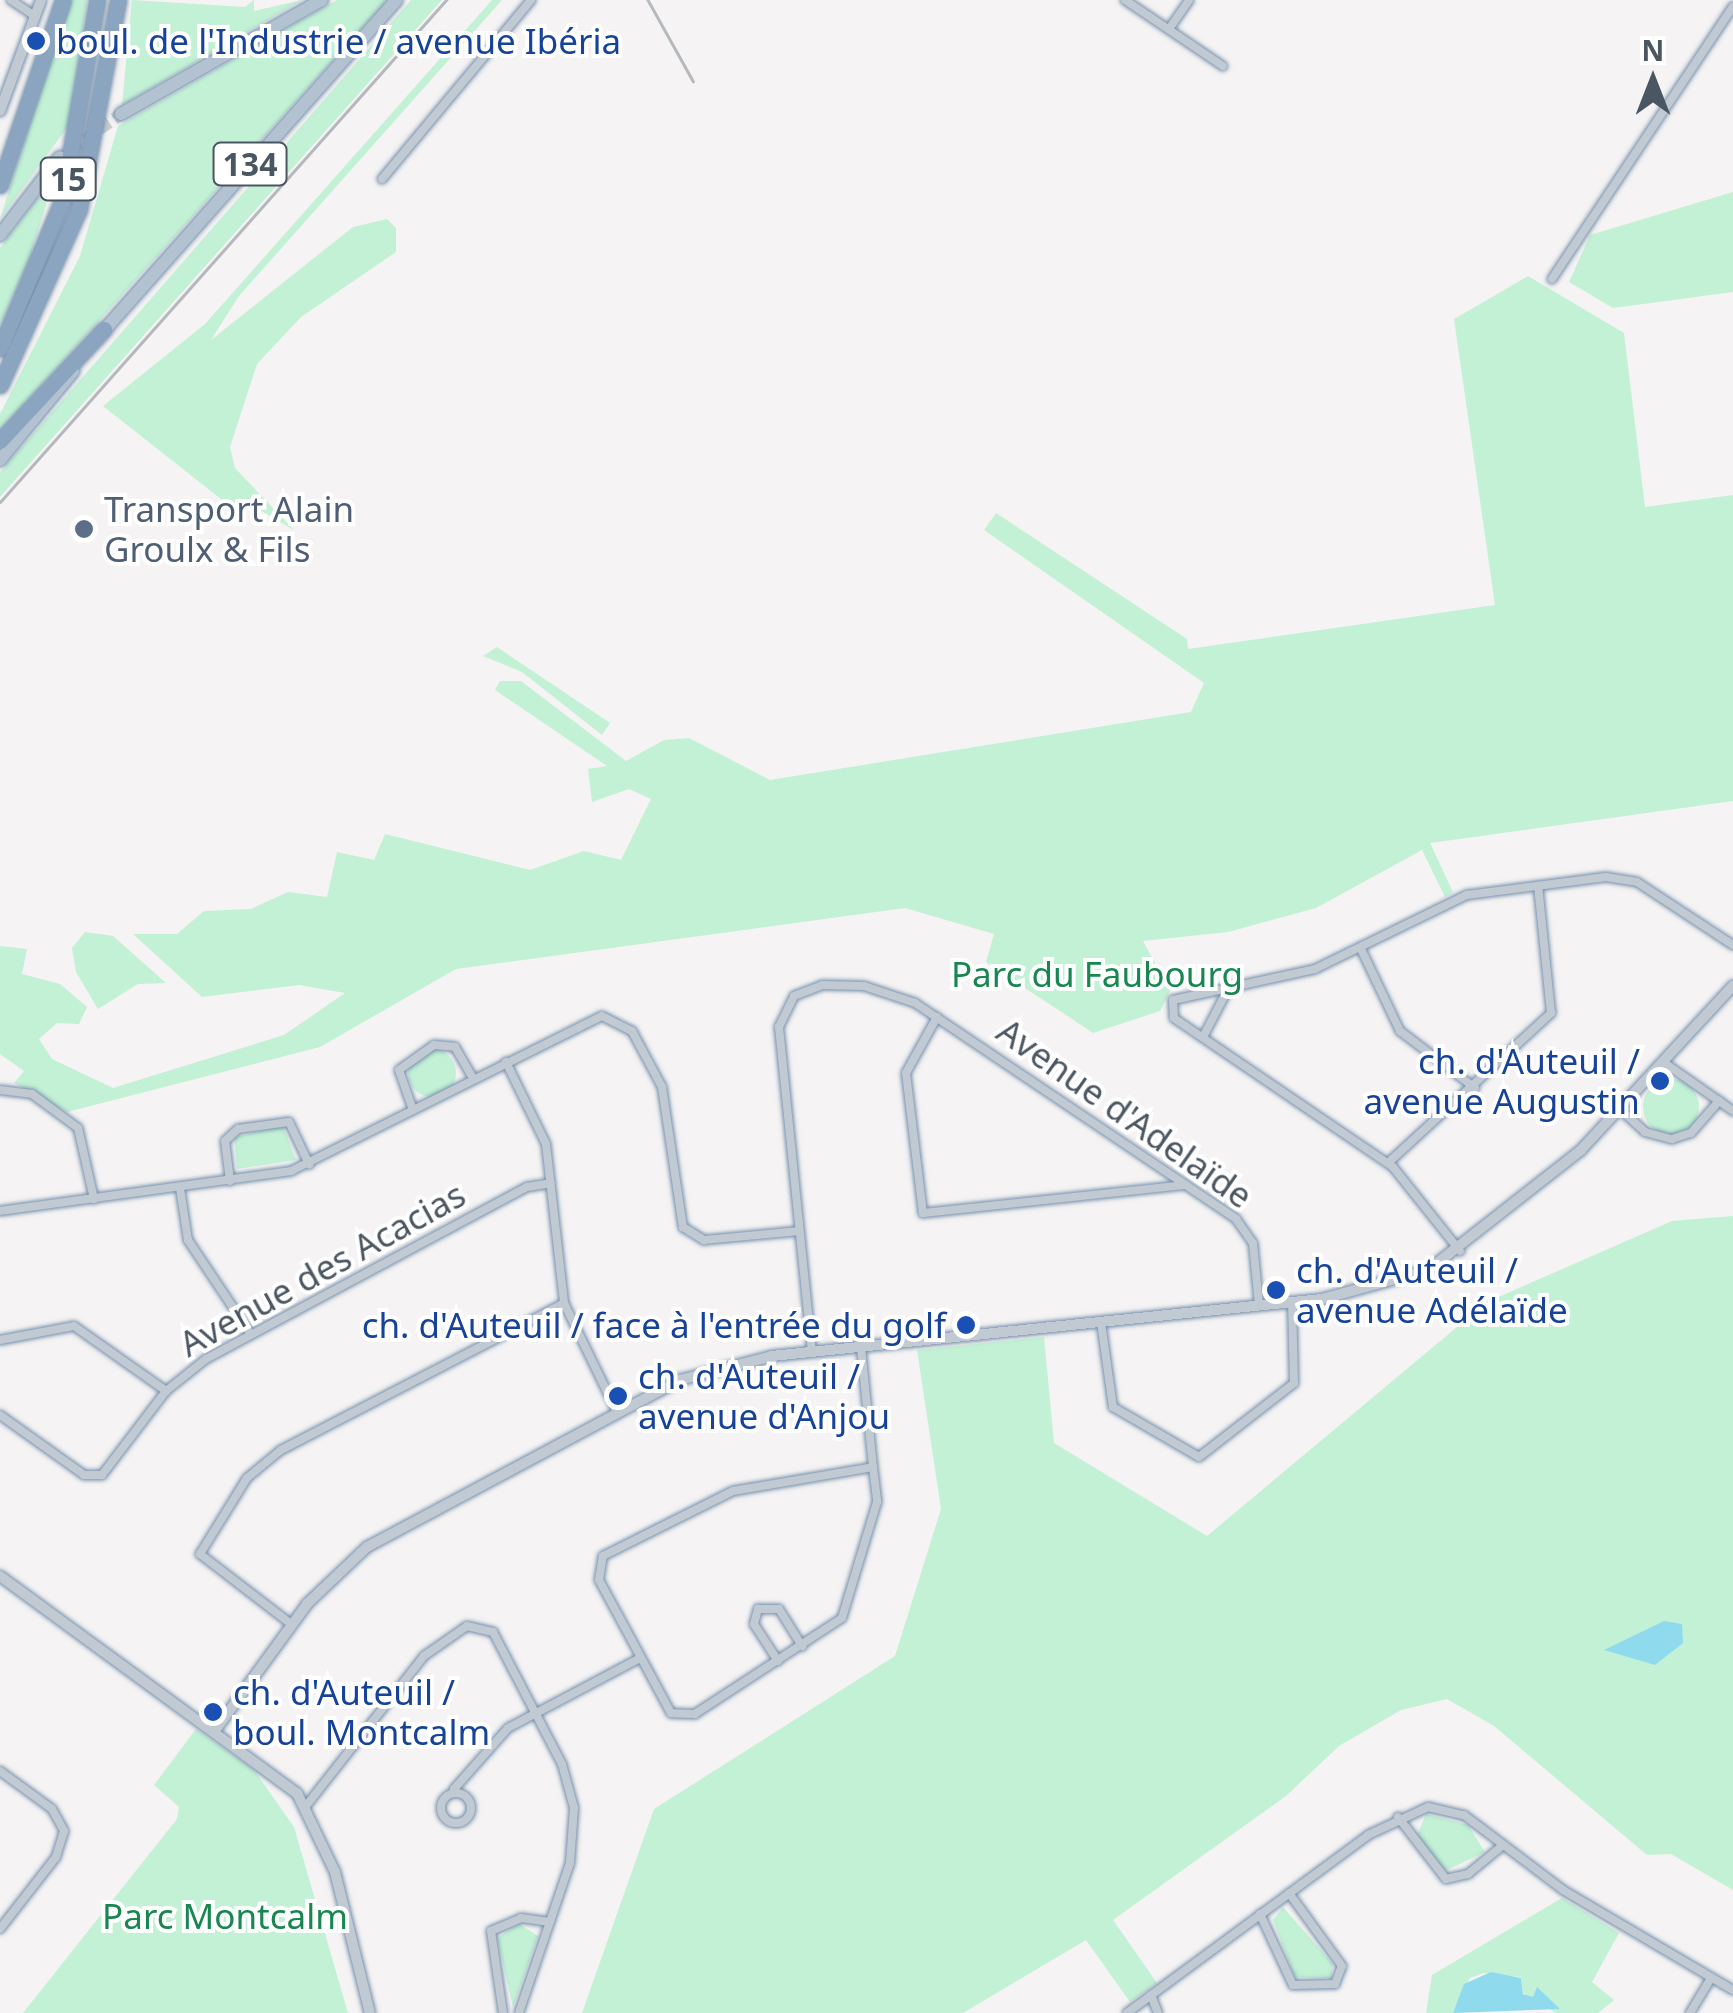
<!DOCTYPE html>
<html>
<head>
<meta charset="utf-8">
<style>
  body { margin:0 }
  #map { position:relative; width:1733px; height:2013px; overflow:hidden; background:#f5f3f3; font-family:"Noto Sans",sans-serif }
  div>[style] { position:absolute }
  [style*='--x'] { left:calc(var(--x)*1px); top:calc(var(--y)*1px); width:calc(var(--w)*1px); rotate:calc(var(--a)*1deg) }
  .green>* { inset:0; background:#c3f1d5 }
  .round { border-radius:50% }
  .water>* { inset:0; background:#90daee }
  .primary-tunnel>* { height:12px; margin-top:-6px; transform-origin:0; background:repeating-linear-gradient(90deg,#caccce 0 12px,transparent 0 18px) }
  .roads { filter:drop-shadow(0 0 2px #7690ad) drop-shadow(0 0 2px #7690ad) }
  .minor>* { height:8px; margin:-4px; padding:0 4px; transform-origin:4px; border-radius:4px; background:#c1cad2 }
  .minor>.ring { margin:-4px; padding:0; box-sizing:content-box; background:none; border:8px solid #c1cad2; border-radius:50% }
  .tertiary>* { height:10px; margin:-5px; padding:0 5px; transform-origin:5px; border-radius:5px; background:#c1cad2 }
  .primary>* { height:12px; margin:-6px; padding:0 6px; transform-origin:6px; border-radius:6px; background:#b3c2d1 }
  .motorway>* { height:15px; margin:-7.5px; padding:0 7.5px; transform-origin:7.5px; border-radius:7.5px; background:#8ba5c1 }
  .rail>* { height:2.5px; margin:-1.25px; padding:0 1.25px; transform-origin:1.25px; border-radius:1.25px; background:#b5b8bd }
  .dots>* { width:28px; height:28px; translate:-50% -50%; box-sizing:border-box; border:5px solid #fff; border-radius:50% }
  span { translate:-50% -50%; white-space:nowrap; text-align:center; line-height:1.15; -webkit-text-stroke:8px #fff; paint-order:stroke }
  .shield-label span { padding:2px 8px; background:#fff; border:2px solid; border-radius:8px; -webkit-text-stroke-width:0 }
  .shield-label { font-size:32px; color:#4a5661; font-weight:700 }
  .transit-label { font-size:35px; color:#164399 }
  .left { translate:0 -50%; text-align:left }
  .right { translate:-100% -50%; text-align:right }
  .service-label { font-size:35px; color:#4e5e75 }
  .park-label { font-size:35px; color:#17864f }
  .street-label { font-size:35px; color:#4a5661 }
  .north { position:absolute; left:1603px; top:30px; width:100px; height:100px; -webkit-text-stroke:8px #fff; paint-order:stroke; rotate:0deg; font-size:28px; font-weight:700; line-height:40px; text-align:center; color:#4a5661 }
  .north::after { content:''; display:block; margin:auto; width:35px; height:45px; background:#4a5661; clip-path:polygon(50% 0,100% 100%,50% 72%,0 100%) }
</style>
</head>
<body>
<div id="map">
  <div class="green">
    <i style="clip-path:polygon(69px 0,87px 0,69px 125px,0 219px)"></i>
    <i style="clip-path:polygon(132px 0,245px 7px,254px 0,254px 11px,302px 0,122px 105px)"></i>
    <i style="clip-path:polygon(337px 0,387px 0,0 431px,0 414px,80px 256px,118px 126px)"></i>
    <i style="clip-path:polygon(411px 0,442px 0,0 497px,0 472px)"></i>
    <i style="clip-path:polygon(492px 0,502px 0,239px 296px,211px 340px,353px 227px,387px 219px,396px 228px,396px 252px,301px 317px,257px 364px,230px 447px,235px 468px,294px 530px,248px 503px,240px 514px,103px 406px,205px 324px)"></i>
    <i style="clip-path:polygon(55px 176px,28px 263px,0 325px,0 248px)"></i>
    <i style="clip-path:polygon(1733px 192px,1733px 292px,1613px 308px,1569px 282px,1590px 235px)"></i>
    <i style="clip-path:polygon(1528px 276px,1624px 333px,1645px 507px,1733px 495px,1733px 801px,1430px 843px,1453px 892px,1445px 897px,1422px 850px,1316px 908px,1228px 932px,1143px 941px,1170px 991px,1160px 1011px,1093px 1033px,986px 962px,994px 934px,905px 908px,456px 969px,320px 1047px,67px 1112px,14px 1083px,24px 1071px,0 1054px,0 946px,27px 949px,22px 974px,60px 984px,87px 1007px,79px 1024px,57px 1023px,39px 1039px,52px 1059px,113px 1088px,284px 1035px,345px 993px,299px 985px,202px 997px,133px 934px,177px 934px,204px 911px,251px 909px,288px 892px,327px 897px,337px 852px,374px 860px,385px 834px,530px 870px,584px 851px,621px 860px,651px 799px,629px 789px,592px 802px,588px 769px,607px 766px,495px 690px,500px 681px,521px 681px,626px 761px,664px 740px,689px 738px,770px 780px,1191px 712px,1204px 683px,984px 530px,996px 513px,1187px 639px,1188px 649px,1495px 605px,1454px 319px)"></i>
    <i style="clip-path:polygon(497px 647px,610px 723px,602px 735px,522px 672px,483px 656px)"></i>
    <i style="clip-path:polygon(85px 932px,113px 936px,166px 983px,138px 984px,98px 1009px,76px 972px,72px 948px)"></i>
    <i class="round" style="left:408px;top:1049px;width:48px;height:48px"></i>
    <i class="round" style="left:1643px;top:1079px;width:56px;height:56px"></i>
    <i style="clip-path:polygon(283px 1126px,296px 1160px,237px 1169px,234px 1137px)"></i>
    <i style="clip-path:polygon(1733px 1216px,1733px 1890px,1671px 1854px,1647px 1855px,1494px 1726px,1447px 1699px,1401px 1710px,1339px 1746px,1286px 1796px,1113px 1920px,1157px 1983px,1130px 2002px,1086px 1940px,963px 2013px,582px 2013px,654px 1809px,895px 1656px,941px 1509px,917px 1350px,1044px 1337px,1054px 1443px,1207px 1536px,1487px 1302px,1672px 1221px)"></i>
    <i style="clip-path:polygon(196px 1729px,254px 1770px,294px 1827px,348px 2013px,23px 2013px,177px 1819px,179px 1807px,154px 1785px)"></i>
    <i style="clip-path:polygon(1426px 1814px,1468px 1825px,1485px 1852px,1445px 1871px,1417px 1835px)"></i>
    <i style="clip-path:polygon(1562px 1898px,1619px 1933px,1592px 1982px,1614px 2000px,1598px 2013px,1556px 2013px,1523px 1993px,1521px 1977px,1484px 1973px,1470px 1978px,1453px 2013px,1426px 2013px,1432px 1975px)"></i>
    <i style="clip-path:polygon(1283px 1907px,1333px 1964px,1331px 1978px,1295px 1977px,1273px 1920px)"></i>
    <i style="clip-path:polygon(519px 1924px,538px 1936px,513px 2007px,497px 1938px)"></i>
  </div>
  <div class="water">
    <i style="clip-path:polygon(1664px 1621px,1682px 1624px,1683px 1643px,1655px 1665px,1604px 1650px)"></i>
    <i style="clip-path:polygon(1491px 1972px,1521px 1978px,1523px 1994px,1533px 1997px,1537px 1987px,1560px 2009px,1453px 2013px,1464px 1984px)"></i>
  </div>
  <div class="primary-tunnel">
    <i style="--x:70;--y:150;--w:62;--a:-35.2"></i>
  </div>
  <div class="roads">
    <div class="minor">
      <i style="--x:11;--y:0;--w:30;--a:34"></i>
      <i style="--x:1125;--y:0;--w:118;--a:34"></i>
      <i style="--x:1169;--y:29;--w:35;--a:-55"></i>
      <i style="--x:382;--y:179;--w:233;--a:-50.2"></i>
      <i style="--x:1552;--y:279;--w:327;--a:-56.4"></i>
      <i style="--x:1362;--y:951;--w:89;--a:64.6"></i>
      <i style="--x:1400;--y:1031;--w:94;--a:37.2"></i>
      <i style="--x:937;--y:1017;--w:64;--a:119"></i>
      <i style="--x:906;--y:1073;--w:141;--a:83.1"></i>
      <i style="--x:923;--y:1213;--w:263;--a:-6.1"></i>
      <i style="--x:1203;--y:1037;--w:52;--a:-62.4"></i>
      <i style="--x:506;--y:1062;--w:91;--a:64"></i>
      <i style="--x:546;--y:1144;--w:160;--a:83.5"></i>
      <i style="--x:564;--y:1303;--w:119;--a:64.1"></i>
      <i style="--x:1666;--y:1064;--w:82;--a:35"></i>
      <i style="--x:0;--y:1090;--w:32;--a:7"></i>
      <i style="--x:32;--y:1094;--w:57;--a:36.5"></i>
      <i style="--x:78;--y:1128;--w:73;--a:77.3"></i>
      <i style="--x:413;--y:1110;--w:42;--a:-109.3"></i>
      <i style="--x:399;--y:1070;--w:43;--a:-35.5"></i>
      <i style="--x:434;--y:1045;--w:21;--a:5"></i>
      <i style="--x:455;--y:1047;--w:36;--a:60"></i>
      <i style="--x:1622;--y:1111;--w:31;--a:42"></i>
      <i style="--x:1645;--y:1132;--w:28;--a:15"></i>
      <i style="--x:1672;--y:1139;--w:20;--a:-18"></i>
      <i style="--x:1691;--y:1133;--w:43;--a:-48.8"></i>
      <i style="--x:1388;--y:1163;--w:222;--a:-42.6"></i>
      <i style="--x:1551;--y:1013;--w:128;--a:-95.8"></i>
      <i style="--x:230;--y:1181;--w:40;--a:-97.1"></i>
      <i style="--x:225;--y:1141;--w:18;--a:-43"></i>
      <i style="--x:238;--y:1129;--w:51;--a:-7.8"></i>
      <i style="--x:289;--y:1122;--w:47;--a:64.5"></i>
      <i style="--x:180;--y:1188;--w:53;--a:81.3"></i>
      <i style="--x:188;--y:1240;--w:112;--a:56.3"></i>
      <i style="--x:0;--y:1211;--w:294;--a:-7.8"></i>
      <i style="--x:291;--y:1171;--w:347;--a:-26.5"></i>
      <i style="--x:602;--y:1016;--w:34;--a:27"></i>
      <i style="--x:632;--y:1031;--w:64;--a:61.8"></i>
      <i style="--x:662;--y:1087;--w:142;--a:81.5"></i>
      <i style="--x:683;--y:1227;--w:25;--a:32"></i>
      <i style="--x:704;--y:1240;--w:95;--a:-5.4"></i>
      <i style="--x:1460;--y:1251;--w:107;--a:-128.6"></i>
      <i style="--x:1393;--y:1167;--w:265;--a:-145.8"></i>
      <i style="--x:1174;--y:1018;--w:18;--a:-93"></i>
      <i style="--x:1173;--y:1000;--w:145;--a:-12.3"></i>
      <i style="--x:1315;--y:969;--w:169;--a:-26"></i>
      <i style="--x:1467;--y:895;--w:140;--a:-7.4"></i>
      <i style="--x:1606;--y:877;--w:31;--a:9"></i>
      <i style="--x:1637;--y:882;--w:115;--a:33.3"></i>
      <i style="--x:1101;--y:1322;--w:86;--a:82"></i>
      <i style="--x:1113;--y:1407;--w:99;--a:30.2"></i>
      <i style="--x:1199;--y:1457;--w:120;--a:-37.9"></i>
      <i style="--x:1294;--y:1383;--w:81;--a:-91.4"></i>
      <i style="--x:0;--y:1340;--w:75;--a:-10.7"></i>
      <i style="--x:74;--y:1326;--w:113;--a:35.2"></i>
      <i style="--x:861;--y:1347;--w:121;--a:84.3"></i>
      <i style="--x:812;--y:1352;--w:327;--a:-95.8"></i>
      <i style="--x:779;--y:1027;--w:34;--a:-64"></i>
      <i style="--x:794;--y:996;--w:30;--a:-21"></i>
      <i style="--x:822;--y:985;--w:42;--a:1.4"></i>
      <i style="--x:864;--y:986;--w:54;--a:18.4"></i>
      <i style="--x:915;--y:1003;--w:387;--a:33.9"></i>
      <i style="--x:1236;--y:1219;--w:29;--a:55"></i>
      <i style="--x:1253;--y:1243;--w:62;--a:84.5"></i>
      <i style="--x:0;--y:1415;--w:103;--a:35.5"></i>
      <i style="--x:84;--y:1475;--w:18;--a:0"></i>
      <i style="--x:102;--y:1475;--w:106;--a:-52.7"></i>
      <i style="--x:166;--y:1391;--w:51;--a:-38.7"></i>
      <i style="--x:206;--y:1359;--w:364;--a:-28.2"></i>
      <i style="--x:527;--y:1187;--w:24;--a:-9"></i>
      <i style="--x:873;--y:1467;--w:35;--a:83"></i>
      <i style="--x:877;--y:1502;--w:121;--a:106.8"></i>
      <i style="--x:842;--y:1618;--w:176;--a:146.9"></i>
      <i style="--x:695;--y:1714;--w:24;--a:-178"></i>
      <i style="--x:671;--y:1713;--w:151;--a:-118.4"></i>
      <i style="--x:599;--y:1580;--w:24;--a:-81"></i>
      <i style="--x:603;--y:1556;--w:145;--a:-26.6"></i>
      <i style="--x:733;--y:1491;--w:142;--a:-9.7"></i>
      <i style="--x:291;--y:1624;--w:115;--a:-142.4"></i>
      <i style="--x:200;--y:1554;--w:89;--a:-58.3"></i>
      <i style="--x:247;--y:1478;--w:44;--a:-39.5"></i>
      <i style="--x:281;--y:1450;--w:319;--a:-27.4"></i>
      <i style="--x:778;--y:1661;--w:44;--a:-123"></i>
      <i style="--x:754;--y:1624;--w:16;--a:-75"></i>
      <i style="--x:758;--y:1609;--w:21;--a:0"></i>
      <i style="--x:779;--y:1609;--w:44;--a:58.1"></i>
      <i style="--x:0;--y:1771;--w:64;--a:36.2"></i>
      <i style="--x:52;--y:1809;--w:25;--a:61"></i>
      <i style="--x:64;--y:1831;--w:27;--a:107"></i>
      <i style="--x:56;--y:1857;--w:91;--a:127.9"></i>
      <i style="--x:454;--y:1789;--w:81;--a:-48.5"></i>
      <i style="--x:508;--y:1728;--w:149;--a:-27.9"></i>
      <i class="ring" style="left:441px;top:1793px;width:22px;height:22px"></i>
      <i style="--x:306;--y:1806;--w:191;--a:-51.8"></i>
      <i style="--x:424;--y:1656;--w:52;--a:-34.9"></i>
      <i style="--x:467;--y:1626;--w:27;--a:13"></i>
      <i style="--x:493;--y:1632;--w:149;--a:62.4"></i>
      <i style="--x:562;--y:1764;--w:46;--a:74.7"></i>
      <i style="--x:574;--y:1808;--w:55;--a:94.2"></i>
      <i style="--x:570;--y:1863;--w:158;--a:108.8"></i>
      <i style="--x:1398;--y:1817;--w:78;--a:52.3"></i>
      <i style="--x:1446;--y:1879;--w:23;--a:-13"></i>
      <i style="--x:1468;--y:1874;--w:45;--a:-39.6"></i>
      <i style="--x:1260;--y:1914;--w:78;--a:65.1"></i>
      <i style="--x:1293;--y:1985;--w:42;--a:-1.4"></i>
      <i style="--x:1335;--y:1984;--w:19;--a:-69"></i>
      <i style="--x:1342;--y:1966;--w:90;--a:-126"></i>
      <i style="--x:1151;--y:1995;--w:19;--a:69"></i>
      <i style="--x:503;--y:2013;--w:83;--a:-98.3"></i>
      <i style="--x:491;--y:1931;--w:33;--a:-23"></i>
      <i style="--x:521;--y:1918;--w:29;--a:8"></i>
      <i style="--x:1127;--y:2013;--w:300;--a:-36.4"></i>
      <i style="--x:1368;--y:1835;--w:66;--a:-25"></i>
      <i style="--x:1428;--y:1807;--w:37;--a:13"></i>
      <i style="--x:1464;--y:1815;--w:124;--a:37.1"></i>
      <i style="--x:1563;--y:1890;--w:197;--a:30.5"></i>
      <i style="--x:1690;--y:2013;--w:41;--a:-59"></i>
    </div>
    <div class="tertiary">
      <i style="--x:0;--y:111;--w:118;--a:-69.7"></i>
      <i style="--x:0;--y:1576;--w:368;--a:36.2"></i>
      <i style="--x:297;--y:1793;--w:88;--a:64.3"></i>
      <i style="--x:335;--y:1872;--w:145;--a:76.1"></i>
      <i style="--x:216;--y:1729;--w:155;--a:-53.9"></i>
      <i style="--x:307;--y:1604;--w:83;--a:-43.5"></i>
      <i style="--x:367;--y:1547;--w:355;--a:-28.1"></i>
      <i style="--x:680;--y:1380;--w:95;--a:-14.6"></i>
      <i style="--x:772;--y:1356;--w:553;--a:-5.92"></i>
      <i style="--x:1322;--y:1299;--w:110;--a:-15.3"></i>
      <i style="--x:1428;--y:1270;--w:194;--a:-38.1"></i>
      <i style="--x:1581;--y:1150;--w:224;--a:-47.2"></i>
    </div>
    <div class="primary">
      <i style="--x:121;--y:114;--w:231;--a:-29.6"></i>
      <i style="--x:0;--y:235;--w:98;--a:-52.4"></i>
      <i style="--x:100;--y:335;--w:447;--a:-48.5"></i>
      <i style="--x:0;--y:460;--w:115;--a:-50.6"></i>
    </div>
    <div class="motorway">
      <i style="--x:0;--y:185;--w:195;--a:-71.2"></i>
      <i style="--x:0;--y:348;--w:160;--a:-67.1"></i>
      <i style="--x:62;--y:201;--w:204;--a:-80.1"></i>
      <i style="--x:0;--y:385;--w:193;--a:-65.8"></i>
      <i style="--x:79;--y:209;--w:213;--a:-79.4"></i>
      <i style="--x:0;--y:441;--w:153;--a:-47.1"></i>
    </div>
  </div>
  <div class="rail">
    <i style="--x:648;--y:0;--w:93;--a:60.9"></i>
    <i style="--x:0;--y:502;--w:672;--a:-48.38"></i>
  </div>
  <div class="dots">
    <i style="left:36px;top:41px;background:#1a4fb4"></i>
    <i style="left:84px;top:529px;background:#5c6f8a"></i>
    <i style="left:1660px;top:1081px;background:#1a4fb4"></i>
    <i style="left:1276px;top:1290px;background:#1a4fb4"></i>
    <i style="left:966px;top:1325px;background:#1a4fb4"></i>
    <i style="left:618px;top:1396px;background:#1a4fb4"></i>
    <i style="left:213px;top:1712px;background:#1a4fb4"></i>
  </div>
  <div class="shield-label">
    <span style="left:250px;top:164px">134</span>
    <span style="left:68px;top:179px">15</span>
  </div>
  <div class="transit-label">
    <span class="left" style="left:56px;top:41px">boul. de l'Industrie / avenue Ibéria</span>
    <span class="right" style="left:1640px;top:1081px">ch. d'Auteuil /<br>avenue Augustin</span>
    <span class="left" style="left:1296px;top:1290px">ch. d'Auteuil /<br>avenue Adélaïde</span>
    <span class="right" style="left:946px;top:1325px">ch. d'Auteuil / face à l'entrée du golf</span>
    <span class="left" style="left:638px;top:1396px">ch. d'Auteuil /<br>avenue d'Anjou</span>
    <span class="left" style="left:233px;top:1712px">ch. d'Auteuil /<br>boul. Montcalm</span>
  </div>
  <div class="service-label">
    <span class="left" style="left:104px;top:529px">Transport Alain<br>Groulx &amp; Fils</span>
  </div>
  <div class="park-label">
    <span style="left:1097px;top:974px">Parc du Faubourg</span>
    <span style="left:225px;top:1916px">Parc Montcalm</span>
  </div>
  <div class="street-label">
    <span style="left:1125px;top:1113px;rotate:35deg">Avenue d'Adelaïde</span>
    <span style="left:322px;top:1269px;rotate:-29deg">Avenue des Acacias</span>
  </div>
  <div class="north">N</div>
</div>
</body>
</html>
